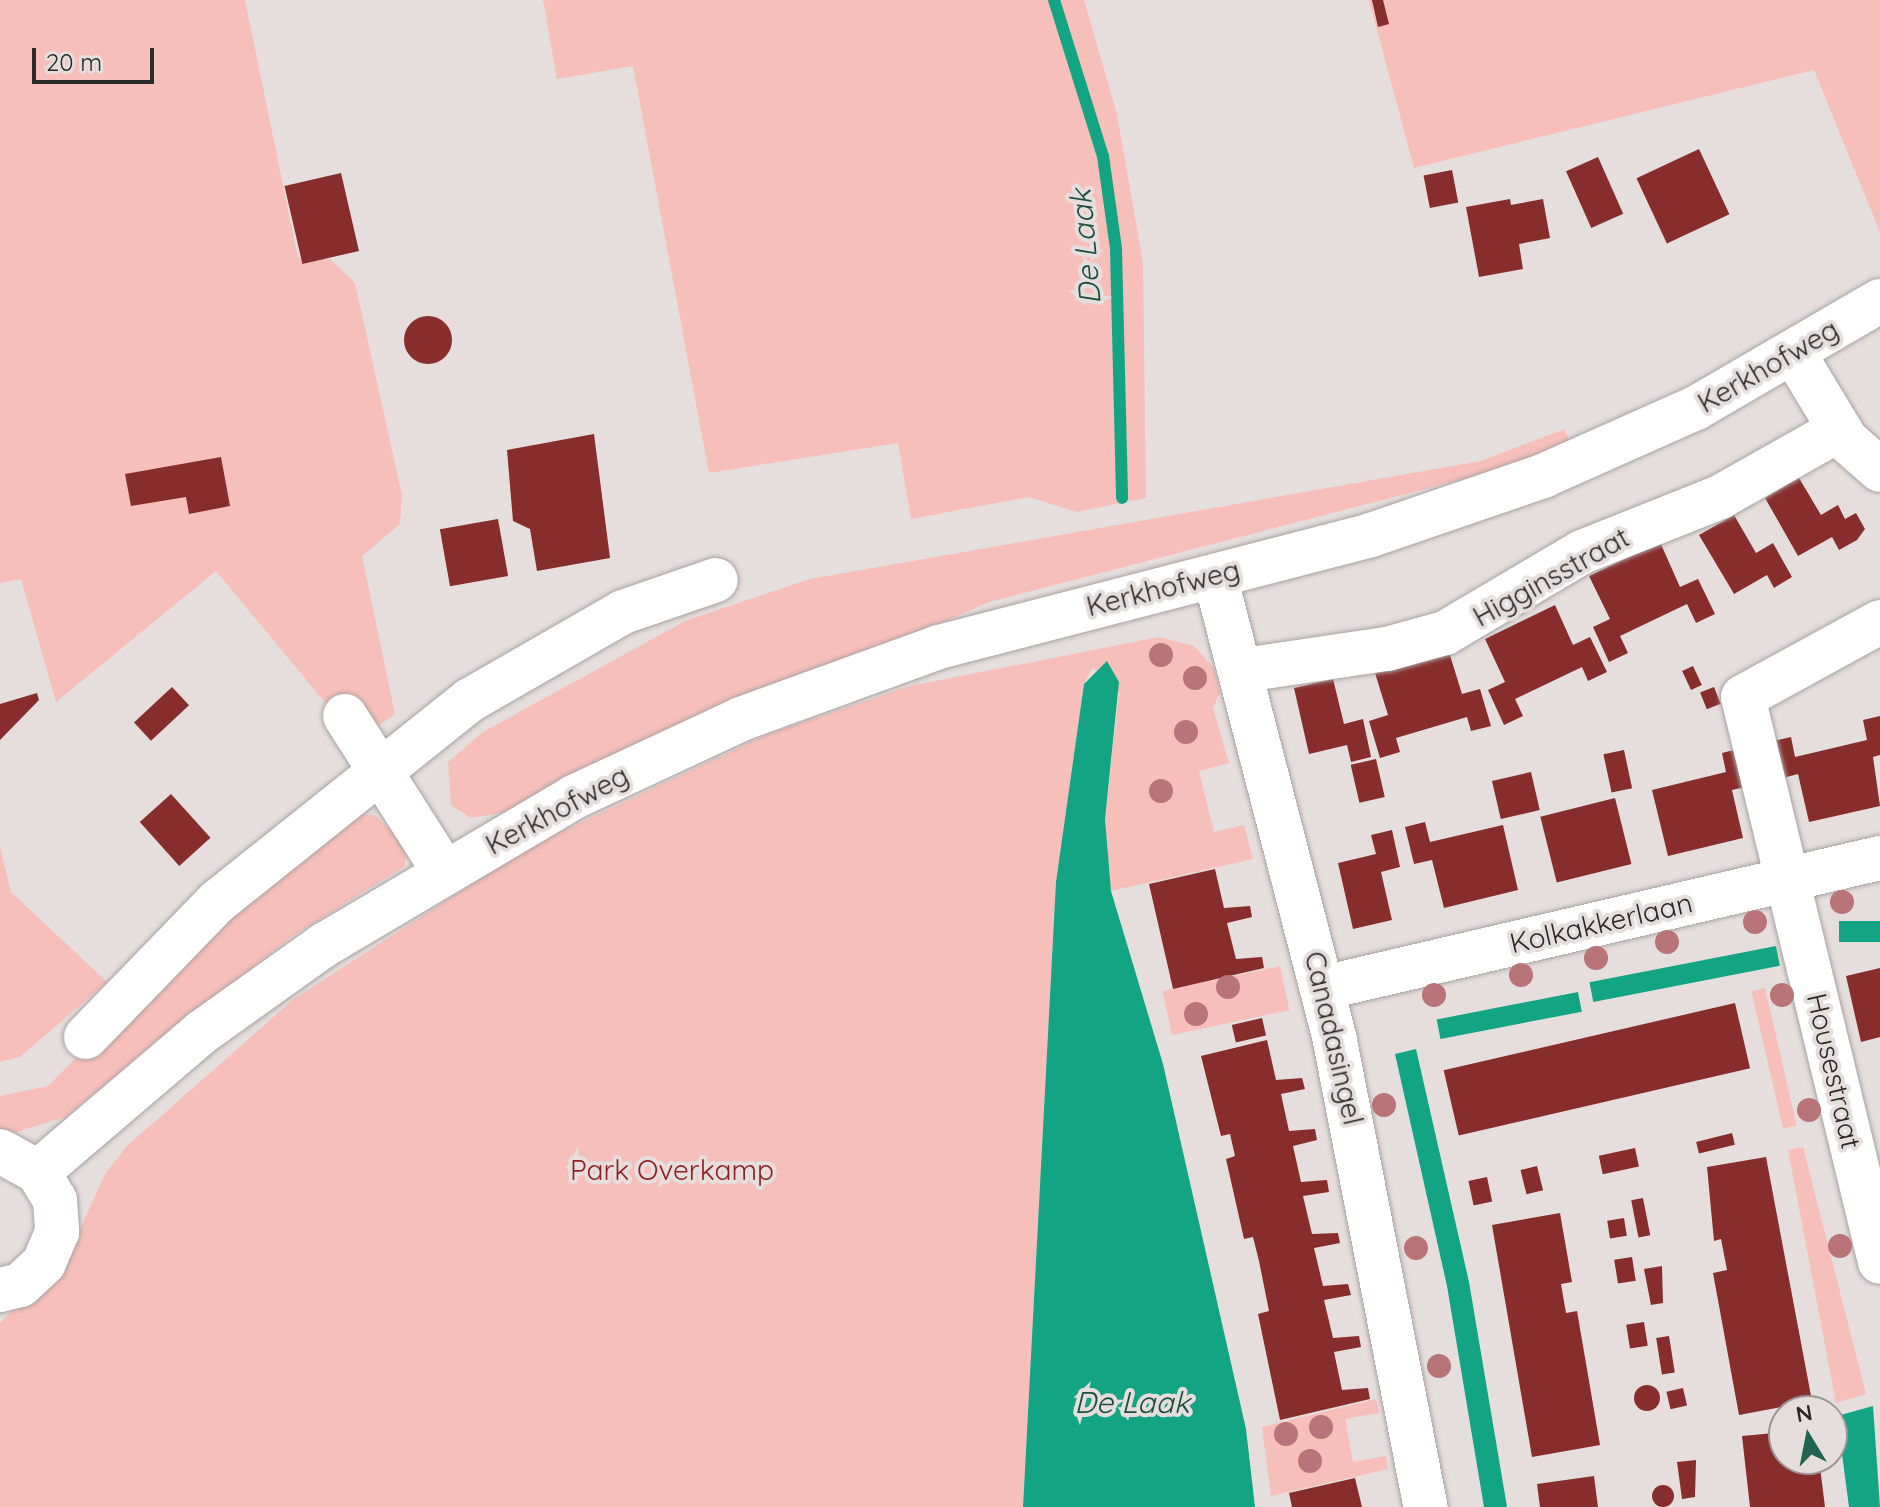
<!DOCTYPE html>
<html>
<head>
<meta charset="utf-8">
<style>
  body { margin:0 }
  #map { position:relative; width:1880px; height:1507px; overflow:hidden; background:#e5dedd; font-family:Quicksand,sans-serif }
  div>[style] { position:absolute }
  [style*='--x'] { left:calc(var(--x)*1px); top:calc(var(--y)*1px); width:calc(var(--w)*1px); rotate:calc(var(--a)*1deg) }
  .green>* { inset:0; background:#f7bfb9; transform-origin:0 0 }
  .water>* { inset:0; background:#13a484; transform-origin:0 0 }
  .stream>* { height:12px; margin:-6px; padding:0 6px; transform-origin:6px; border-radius:6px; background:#13a484 }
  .building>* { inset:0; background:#872e2c; transform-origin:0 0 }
  .round { border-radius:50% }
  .roads { filter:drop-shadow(0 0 2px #a9a2a2) drop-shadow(0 0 2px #a9a2a2) }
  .minor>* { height:44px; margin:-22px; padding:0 22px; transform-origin:22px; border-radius:22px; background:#fff }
  .trees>* { width:24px; height:24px; margin:-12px; border-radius:50%; background:#b87476 }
  span { translate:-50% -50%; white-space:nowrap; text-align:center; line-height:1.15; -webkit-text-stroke:8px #e5dedd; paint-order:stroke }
  .street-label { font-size:28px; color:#2b2828 }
  .park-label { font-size:28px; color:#931e21 }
  .water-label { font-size:30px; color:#1a4e40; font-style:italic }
  .north { position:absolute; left:1768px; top:1395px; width:80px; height:80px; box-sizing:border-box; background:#e5dedd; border:2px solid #9b9595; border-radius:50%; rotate:350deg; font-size:22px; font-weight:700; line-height:32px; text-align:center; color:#2b2828 }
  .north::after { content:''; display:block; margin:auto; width:28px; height:36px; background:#226351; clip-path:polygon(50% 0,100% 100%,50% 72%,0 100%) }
  .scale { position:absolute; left:32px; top:48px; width:122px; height:36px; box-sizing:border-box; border:4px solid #2b2828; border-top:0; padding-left:10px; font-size:24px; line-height:28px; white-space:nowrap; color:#2b2828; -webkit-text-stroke:6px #e5dedd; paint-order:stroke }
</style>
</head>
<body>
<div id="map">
  <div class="green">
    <i style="clip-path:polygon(0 0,245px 0,298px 258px,330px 259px,355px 283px,402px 495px,400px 524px,362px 556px,395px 714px,357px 741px,216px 571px,56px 702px,21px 579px,0 583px)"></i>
    <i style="clip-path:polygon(543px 0,1084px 0,1117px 114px,1143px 263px,1146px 498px,1077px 512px,1029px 497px,911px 519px,898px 443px,709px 473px,633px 66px,557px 79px)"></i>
    <i style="clip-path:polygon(1369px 0,1880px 0,1880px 232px,1814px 70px,1414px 168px)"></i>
    <i style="clip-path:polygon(1565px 429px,1570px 444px,1506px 468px,989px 602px,512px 811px,471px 818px,451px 805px,448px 762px,483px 732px,685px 621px,810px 579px,1481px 461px)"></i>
    <i style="clip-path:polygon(1159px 637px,1194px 646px,1214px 668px,1220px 692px,1213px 708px,1229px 763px,1199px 771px,1214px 832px,1244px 825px,1253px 859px,1111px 891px,1105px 819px,1119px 693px,1093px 667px,1084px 684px,1056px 882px,1023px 1507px,0 1507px,0 1323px,71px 1249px,105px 1174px,127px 1146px,294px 999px,531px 846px,768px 734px,910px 686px)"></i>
    <i style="clip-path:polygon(339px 813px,375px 815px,405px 844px,405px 866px,291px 937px,65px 1117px,0 1137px,0 1096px,48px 1086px,189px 944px)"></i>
    <i style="clip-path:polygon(0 847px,11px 892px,107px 982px,20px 1057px,0 1062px)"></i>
    <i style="left:1280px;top:966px;width:45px;height:120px;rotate:78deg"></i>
    <i style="left:1765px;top:988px;width:141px;height:14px;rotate:77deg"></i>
    <i style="clip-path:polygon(1803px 1147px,1866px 1394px,1836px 1403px,1788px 1150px)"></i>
    <i style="clip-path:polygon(1376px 1399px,1379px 1413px,1345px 1419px,1353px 1462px,1386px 1456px,1388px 1469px,1271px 1496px,1262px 1427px)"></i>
  </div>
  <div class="water">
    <i style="clip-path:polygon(1107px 661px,1119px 682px,1105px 819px,1111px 891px,1163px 1064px,1246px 1429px,1255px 1507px,1023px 1507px,1056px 882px,1084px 684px)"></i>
    <i style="left:1880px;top:921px;width:21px;height:41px;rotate:90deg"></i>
    <i style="left:1776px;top:946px;width:20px;height:190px;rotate:79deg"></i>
    <i style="left:1578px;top:992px;width:20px;height:144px;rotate:79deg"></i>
    <i style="clip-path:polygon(1416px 1049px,1469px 1282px,1507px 1507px,1484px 1507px,1447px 1286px,1395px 1054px)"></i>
    <i style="clip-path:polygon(1873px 1406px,1880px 1507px,1849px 1507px,1837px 1416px)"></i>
  </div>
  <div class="stream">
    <i style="--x:1054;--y:0;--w:164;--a:72.6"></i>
    <i style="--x:1103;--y:156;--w:94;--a:82"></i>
    <i style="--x:1116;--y:249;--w:249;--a:88.6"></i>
  </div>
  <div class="building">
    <i style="clip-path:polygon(1372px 0,1383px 0,1389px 24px,1378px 27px)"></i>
    <i style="left:1699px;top:149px;width:72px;height:69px;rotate:65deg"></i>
    <i style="left:1598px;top:157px;width:62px;height:35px;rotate:66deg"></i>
    <i style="left:1452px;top:170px;width:33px;height:29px;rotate:79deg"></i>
    <i style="left:341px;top:173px;width:80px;height:58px;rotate:77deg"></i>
    <i style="clip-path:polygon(1510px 199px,1511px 205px,1543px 199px,1550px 238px,1519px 244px,1523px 269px,1479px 277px,1466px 207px)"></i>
    <i class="round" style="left:404px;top:316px;width:48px;height:48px"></i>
    <i style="clip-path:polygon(594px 434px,610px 558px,537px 571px,530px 529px,513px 521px,507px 450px)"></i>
    <i style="clip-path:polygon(221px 457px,230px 506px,189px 514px,186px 497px,131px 506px,125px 474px)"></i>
    <i style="clip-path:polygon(1799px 478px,1821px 515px,1838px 505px,1845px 519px,1856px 513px,1865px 529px,1857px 540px,1839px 550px,1832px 537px,1798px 556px,1765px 498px)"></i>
    <i style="clip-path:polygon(1734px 515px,1756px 553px,1773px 543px,1792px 577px,1774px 588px,1767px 575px,1734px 594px,1699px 535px)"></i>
    <i style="left:498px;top:519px;width:58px;height:59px;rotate:80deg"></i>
    <i style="clip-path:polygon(1660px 542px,1680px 587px,1698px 579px,1715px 614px,1696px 623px,1687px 604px,1620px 636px,1628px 653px,1609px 662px,1593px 627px,1610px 619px,1589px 576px)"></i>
    <i style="clip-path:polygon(1555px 605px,1573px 645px,1590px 637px,1607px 672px,1588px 681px,1582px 667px,1515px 699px,1523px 716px,1504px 725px,1488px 690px,1505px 682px,1485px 639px)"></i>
    <i style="clip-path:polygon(1449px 652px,1462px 694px,1480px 689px,1491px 726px,1471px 731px,1467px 717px,1396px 738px,1400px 752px,1380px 758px,1369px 721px,1388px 715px,1375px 673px)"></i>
    <i style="left:1693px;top:666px;width:21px;height:12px;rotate:65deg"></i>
    <i style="clip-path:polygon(1333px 679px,1344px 724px,1363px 719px,1371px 757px,1351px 762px,1347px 745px,1309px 754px,1294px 688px)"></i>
    <i style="left:172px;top:687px;width:25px;height:52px;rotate:47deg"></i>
    <i style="left:1714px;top:687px;width:18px;height:15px;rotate:68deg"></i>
    <i style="clip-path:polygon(37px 693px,39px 700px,0 740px,0 704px)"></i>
    <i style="clip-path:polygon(1880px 716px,1880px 755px,1873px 757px,1880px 806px,1809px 822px,1798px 774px,1779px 779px,1770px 742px,1791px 737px,1795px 757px,1867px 740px,1863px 720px)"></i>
    <i style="clip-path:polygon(1742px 748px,1750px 786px,1732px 790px,1743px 838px,1668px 856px,1652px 790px,1726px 772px,1722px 753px)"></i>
    <i style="left:1624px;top:750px;width:39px;height:21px;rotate:78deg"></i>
    <i style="left:1376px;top:759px;width:39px;height:26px;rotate:77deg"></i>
    <i style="left:1531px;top:772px;width:39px;height:40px;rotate:77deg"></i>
    <i style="left:171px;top:794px;width:59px;height:42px;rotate:48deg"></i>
    <i style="left:1615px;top:798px;width:68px;height:77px;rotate:76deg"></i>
    <i style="clip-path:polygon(1425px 822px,1430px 842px,1503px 825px,1518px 890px,1444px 908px,1432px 860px,1414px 864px,1405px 827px)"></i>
    <i style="clip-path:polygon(1392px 830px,1400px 867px,1381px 872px,1392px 920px,1353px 929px,1338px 863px,1376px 854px,1371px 835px)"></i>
    <i style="clip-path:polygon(1215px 869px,1224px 908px,1250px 906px,1252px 917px,1227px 923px,1236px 959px,1262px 957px,1264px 968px,1173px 989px,1149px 884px)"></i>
    <i style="clip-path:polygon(1880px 968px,1880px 1037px,1861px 1042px,1846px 976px)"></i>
    <i style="left:1735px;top:1003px;width:67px;height:299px;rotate:77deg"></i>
    <i style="left:1262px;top:1018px;width:18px;height:31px;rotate:77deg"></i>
    <i style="clip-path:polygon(1267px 1040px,1276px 1080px,1302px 1078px,1305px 1089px,1281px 1094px,1289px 1131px,1315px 1129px,1317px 1140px,1293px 1146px,1301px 1182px,1327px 1180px,1329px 1192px,1303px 1196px,1312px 1234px,1338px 1233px,1340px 1243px,1314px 1248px,1323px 1286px,1348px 1284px,1351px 1295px,1324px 1300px,1333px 1338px,1359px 1336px,1361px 1347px,1334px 1352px,1342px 1390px,1368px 1388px,1370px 1399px,1280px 1420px,1258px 1314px,1269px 1311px,1259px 1261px,1253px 1237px,1244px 1239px,1226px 1159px,1235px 1156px,1230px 1134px,1221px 1136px,1201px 1056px)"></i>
    <i style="left:1732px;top:1133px;width:12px;height:37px;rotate:76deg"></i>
    <i style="left:1635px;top:1148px;width:19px;height:37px;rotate:78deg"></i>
    <i style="clip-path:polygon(1766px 1157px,1812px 1401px,1739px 1415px,1713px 1273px,1727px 1270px,1721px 1239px,1714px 1241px,1707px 1167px)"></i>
    <i style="left:1537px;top:1166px;width:25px;height:17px;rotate:76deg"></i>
    <i style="left:1487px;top:1177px;width:25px;height:19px;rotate:78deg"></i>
    <i style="left:1643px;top:1198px;width:38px;height:12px;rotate:79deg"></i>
    <i style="clip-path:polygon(1560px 1213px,1572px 1282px,1561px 1284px,1566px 1313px,1577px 1311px,1600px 1445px,1532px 1457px,1492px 1225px)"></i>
    <i style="left:1624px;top:1218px;width:18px;height:17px;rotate:81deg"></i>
    <i style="left:1632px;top:1257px;width:24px;height:18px;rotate:81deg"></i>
    <i style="clip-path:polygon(1662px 1266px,1663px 1303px,1651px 1305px,1644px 1269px)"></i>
    <i style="left:1644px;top:1322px;width:24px;height:18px;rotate:81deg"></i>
    <i style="left:1669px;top:1336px;width:37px;height:13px;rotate:81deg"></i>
    <i class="round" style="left:1634px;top:1385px;width:26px;height:26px"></i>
    <i style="left:1683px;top:1388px;width:18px;height:17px;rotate:77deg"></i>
    <i style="clip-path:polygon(1784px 1432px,1784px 1459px,1819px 1459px,1825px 1507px,1750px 1507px,1742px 1436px)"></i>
    <i style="clip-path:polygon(1696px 1460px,1695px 1497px,1682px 1499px,1677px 1462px)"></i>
    <i style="clip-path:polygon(1594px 1476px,1598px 1507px,1540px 1507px,1537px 1484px)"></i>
    <i style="clip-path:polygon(1355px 1478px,1362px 1507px,1292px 1507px,1289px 1493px)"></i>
    <i class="round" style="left:1652px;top:1485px;width:22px;height:22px"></i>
  </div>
  <div class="roads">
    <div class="minor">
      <i style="--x:1793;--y:352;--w:103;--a:58.9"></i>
      <i style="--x:1846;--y:440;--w:45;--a:41.4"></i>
      <i style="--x:1215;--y:576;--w:480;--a:75.5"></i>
      <i style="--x:1335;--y:1041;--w:475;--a:79"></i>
      <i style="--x:1880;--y:622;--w:156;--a:151.3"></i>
      <i style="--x:1743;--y:697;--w:581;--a:76.37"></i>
      <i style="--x:1244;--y:670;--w:145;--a:-8.4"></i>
      <i style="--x:1387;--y:649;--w:60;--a:-15.4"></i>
      <i style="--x:1445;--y:633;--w:159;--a:-30.6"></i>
      <i style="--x:1582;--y:552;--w:149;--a:-21.7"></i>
      <i style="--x:1720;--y:497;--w:137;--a:-29.4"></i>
      <i style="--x:345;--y:716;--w:183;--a:57.5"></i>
      <i style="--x:1323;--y:988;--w:572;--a:-13.14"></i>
      <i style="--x:86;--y:1037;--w:190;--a:-45.9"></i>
      <i style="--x:218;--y:901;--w:322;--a:-38.6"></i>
      <i style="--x:470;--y:700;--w:177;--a:-29.9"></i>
      <i style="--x:623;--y:612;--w:98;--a:-19"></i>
      <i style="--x:0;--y:1151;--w:43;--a:28.9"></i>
      <i style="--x:38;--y:1172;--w:33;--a:59"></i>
      <i style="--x:55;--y:1200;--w:32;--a:86"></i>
      <i style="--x:57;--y:1232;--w:34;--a:113"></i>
      <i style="--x:44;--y:1263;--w:33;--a:137"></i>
      <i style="--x:20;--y:1285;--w:21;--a:166"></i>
      <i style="--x:38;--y:1172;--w:216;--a:-40.5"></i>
      <i style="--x:202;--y:1032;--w:150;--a:-35.5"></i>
      <i style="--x:324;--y:945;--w:291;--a:-30.6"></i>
      <i style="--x:574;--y:797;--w:184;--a:-25"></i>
      <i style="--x:741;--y:719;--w:211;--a:-20"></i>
      <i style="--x:939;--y:647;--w:446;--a:-14.5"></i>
      <i style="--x:1371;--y:535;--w:182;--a:-18.9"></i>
      <i style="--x:1543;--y:476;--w:167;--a:-24"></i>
      <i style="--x:1696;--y:408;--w:213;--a:-30.2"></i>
    </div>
  </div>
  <div class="trees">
    <i style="left:1161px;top:655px"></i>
    <i style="left:1195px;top:678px"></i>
    <i style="left:1186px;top:732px"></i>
    <i style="left:1161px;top:791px"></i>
    <i style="left:1842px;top:902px"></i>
    <i style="left:1755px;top:922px"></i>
    <i style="left:1667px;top:942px"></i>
    <i style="left:1596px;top:958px"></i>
    <i style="left:1521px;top:975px"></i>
    <i style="left:1228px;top:987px"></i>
    <i style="left:1434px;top:995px"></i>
    <i style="left:1782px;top:995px"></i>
    <i style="left:1196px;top:1014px"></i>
    <i style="left:1384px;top:1105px"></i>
    <i style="left:1809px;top:1110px"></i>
    <i style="left:1840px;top:1246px"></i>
    <i style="left:1416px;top:1248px"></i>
    <i style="left:1439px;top:1366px"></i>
    <i style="left:1321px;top:1427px"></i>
    <i style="left:1286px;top:1434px"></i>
    <i style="left:1310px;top:1461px"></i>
  </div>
  <div class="street-label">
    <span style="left:1768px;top:366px;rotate:-30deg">Kerkhofweg</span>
    <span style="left:1551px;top:577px;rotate:-29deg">Higginsstraat</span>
    <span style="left:1163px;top:588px;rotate:-14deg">Kerkhofweg</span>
    <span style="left:557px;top:810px;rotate:-28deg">Kerkhofweg</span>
    <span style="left:1601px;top:923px;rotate:-13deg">Kolkakkerlaan</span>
    <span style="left:1334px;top:1038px;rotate:77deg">Canadasingel</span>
    <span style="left:1834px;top:1071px;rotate:77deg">Housestraat</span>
  </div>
  <div class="park-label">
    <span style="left:672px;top:1170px">Park Overkamp</span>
  </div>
  <div class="water-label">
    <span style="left:1085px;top:247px;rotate:-95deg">De Laak</span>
    <span style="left:1132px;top:1402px">De Laak</span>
  </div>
  <div class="north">N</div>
  <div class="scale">20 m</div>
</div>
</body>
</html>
